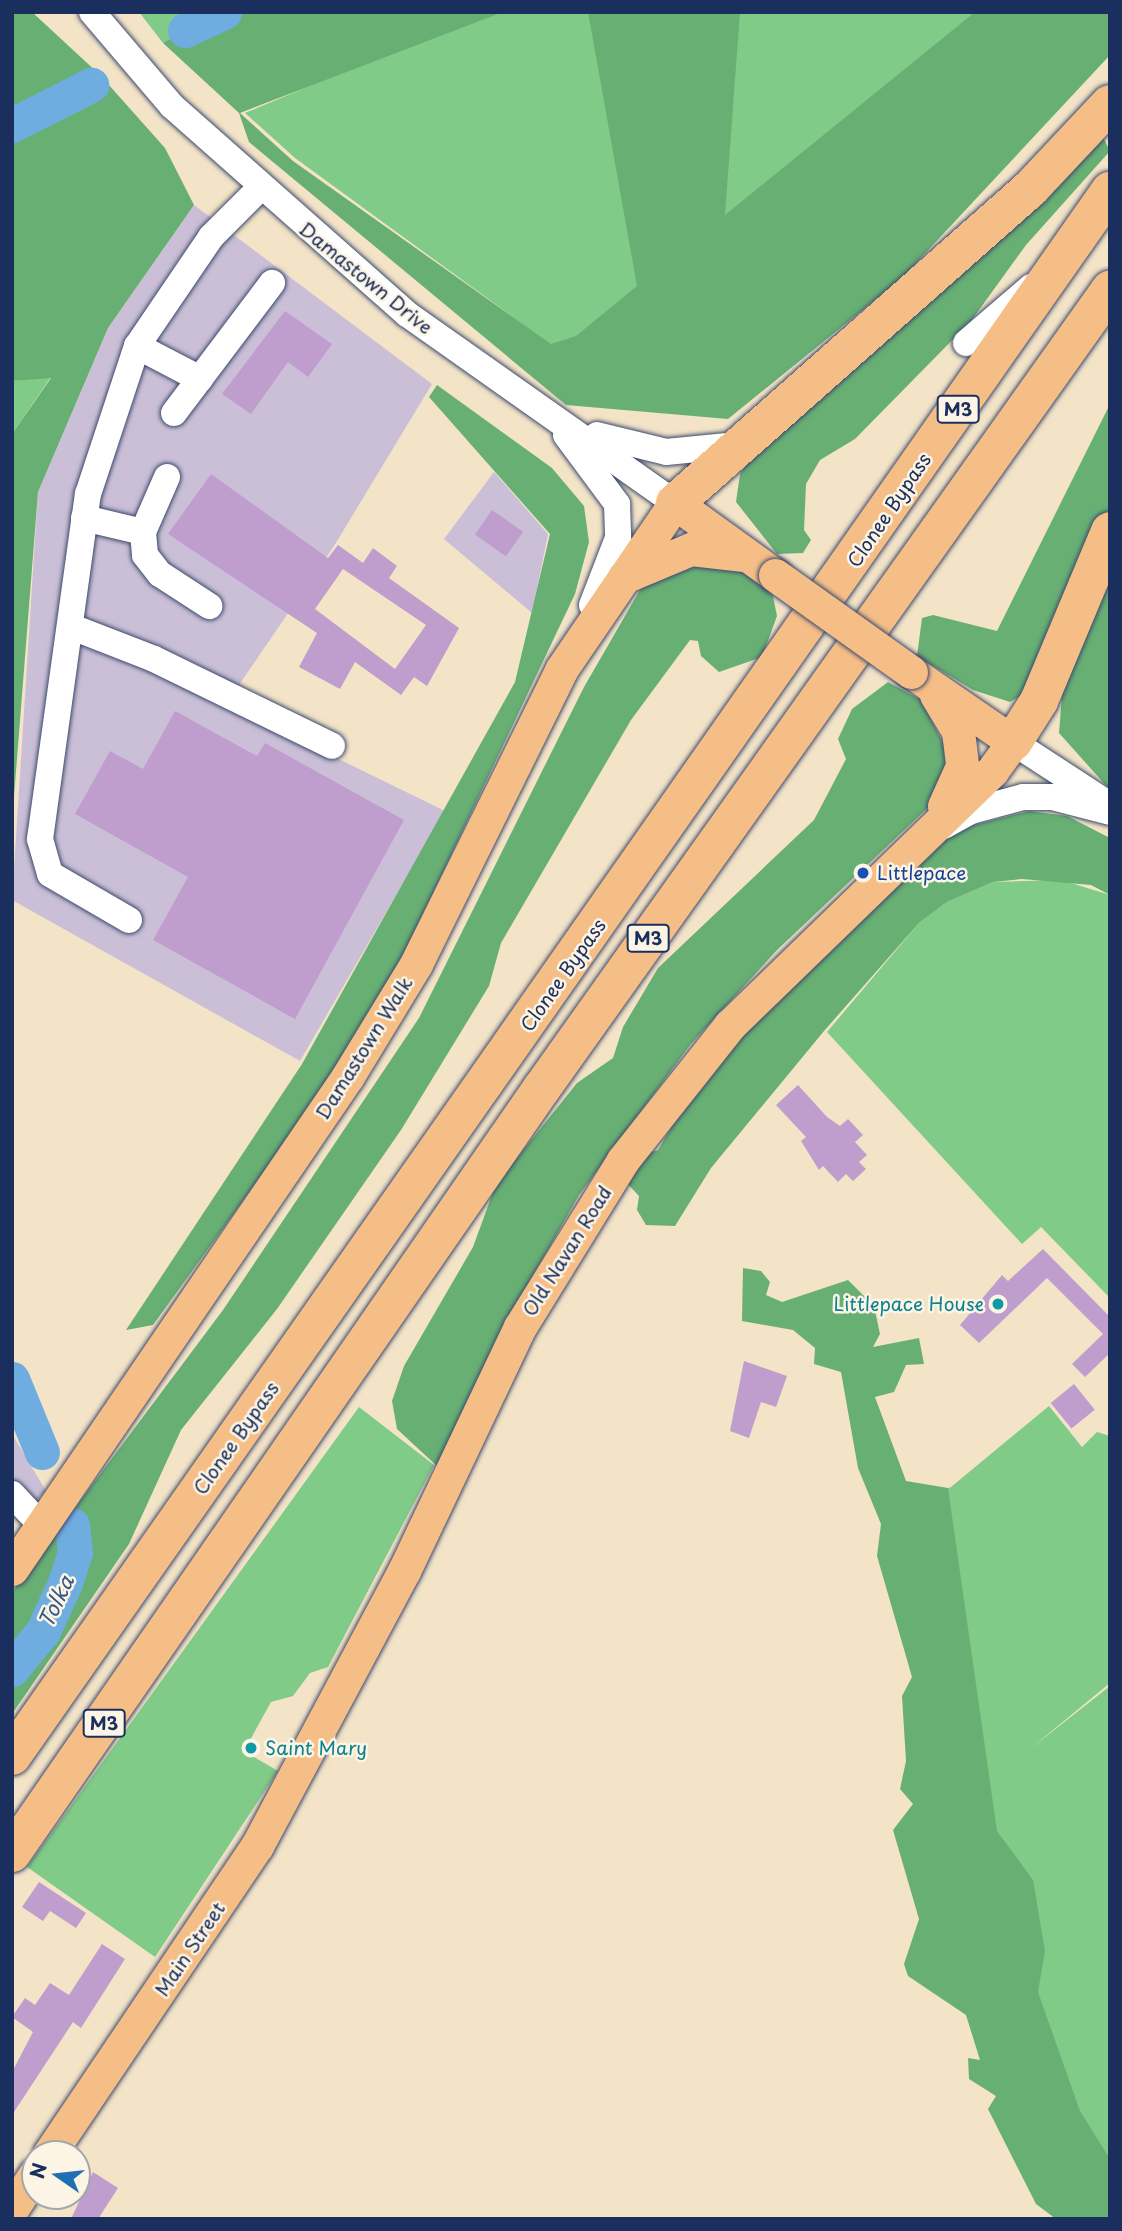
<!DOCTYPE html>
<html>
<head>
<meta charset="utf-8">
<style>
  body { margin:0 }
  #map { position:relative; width:1122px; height:2231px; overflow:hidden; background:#f3e3c7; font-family:"Playpen Sans",sans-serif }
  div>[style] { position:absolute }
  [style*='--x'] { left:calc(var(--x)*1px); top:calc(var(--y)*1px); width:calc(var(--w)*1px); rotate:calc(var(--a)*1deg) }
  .industrial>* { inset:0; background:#cabfd6 }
  .green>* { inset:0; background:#81cb88 }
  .forest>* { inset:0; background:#68af74 }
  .river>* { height:35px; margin:-17.5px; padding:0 17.5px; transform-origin:17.5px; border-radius:17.5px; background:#6fade1 }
  .building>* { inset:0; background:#bf9ece; transform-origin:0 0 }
  .roads { filter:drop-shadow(0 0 2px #3b4a6e) drop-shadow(0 0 2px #3b4a6e) }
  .minor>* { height:26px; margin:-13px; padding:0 13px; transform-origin:13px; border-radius:13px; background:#fff }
  .major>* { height:33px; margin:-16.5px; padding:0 16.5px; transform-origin:16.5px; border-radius:16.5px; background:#f6be87 }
  .highway>* { height:38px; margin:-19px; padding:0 19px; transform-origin:19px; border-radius:19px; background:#f6be87 }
  .bridges { filter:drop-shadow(0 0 2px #3b4a6e) drop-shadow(0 0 2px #3b4a6e) }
  .major-bridge>* { height:33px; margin:-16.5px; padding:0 16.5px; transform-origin:16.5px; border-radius:16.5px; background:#f6be87 }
  .dots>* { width:19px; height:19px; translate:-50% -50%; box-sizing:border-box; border:4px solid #fcf5e5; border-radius:50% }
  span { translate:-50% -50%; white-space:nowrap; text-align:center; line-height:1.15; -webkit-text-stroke:5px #fcf5e5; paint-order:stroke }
  .shield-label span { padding:2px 5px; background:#fcf5e5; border:2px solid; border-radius:5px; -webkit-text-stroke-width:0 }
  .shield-label { font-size:18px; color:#1b2f5e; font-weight:700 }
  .street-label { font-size:19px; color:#1b2f5e }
  .transit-label { font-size:19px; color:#164399 }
  .left { translate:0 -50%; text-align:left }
  .culture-label { font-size:19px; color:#0d838f }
  .right { translate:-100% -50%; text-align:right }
  .water-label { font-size:21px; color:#345585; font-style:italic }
  .frame { position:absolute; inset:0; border:14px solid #1b2f5e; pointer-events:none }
  .north { position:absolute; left:21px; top:2140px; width:70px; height:70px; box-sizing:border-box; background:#fcf5e5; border:2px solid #a2a6af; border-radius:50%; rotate:284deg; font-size:19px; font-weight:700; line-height:28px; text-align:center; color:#1b2f5e }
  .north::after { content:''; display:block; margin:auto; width:24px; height:32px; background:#1f6fb2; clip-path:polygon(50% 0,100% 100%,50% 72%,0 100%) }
</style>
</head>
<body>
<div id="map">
  <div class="industrial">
    <i style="clip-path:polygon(194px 205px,432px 384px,334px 546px,226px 704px,445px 811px,300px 1061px,12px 900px,38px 492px,108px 328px)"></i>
    <i style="clip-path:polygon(494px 472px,548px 534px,532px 613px,444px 539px)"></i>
    <i style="clip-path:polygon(12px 1434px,46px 1491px,12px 1521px)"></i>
  </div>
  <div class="green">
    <i style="clip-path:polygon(139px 12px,183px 12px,179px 33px,163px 43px)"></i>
    <i style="clip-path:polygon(487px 12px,1092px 12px,613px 390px,295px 158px,245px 113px)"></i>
    <i style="clip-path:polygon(51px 377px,12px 434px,12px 381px)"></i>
    <i style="clip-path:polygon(1061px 880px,1110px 895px,1110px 1298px,1041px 1227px,1022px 1244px,827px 1032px,919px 923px,947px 902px,993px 882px)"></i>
    <i style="clip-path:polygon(1049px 1406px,1082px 1447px,1097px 1432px,1110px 1436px,1110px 1683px,1030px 1749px,1110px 1686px,1110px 2214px,1034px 2048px,909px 1506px,951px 1487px)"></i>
    <i style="clip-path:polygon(359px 1407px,434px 1465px,328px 1667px,310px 1673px,293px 1696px,271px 1702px,244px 1751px,278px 1771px,155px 1957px,27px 1867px)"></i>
  </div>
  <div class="forest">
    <i style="clip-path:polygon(12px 12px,32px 12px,100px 75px,165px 148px,194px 205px,108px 328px,38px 492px,12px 822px,12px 434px,51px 378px,12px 381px)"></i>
    <i style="clip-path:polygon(183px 12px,503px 12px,240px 113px,293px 161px,551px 344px,576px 336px,637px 286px,588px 12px,740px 12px,725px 215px,975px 12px,1110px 12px,1110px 55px,903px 277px,728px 419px,566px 405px,249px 142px,239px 113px,163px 43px,179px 33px)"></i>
    <i style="clip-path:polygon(1103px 137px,1110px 151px,1026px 245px,971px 321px,855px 439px,820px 460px,806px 484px,804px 530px,811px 540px,803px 553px,777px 554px,736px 502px,740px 474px,762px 438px)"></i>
    <i style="clip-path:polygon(437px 385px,552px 468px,584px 506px,589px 542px,575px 594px,405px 952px,310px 1108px,153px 1325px,126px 1330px,302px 1064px,515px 682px,550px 534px,429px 397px)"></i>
    <i style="clip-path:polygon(1110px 404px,1110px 506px,1030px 690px,1010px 702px,973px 690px,917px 656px,922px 618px,933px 615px,997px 631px)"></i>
    <i style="clip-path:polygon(1110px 556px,1110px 790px,1059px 733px,1064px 670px)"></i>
    <i style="clip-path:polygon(708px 560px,737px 566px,773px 596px,777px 616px,762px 657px,719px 672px,701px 656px,698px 641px,690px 640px,631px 720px,501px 943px,489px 986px,401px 1130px,277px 1309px,181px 1430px,129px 1544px,12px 1714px,12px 1592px,223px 1310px,419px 1018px,584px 687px,640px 590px,664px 566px)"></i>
    <i style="clip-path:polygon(888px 682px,921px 700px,952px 760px,935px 801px,777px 950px,690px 1045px,579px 1195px,506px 1323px,438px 1467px,397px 1429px,392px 1401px,404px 1366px,473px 1247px,496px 1184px,577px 1083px,613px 1058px,623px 1027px,658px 968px,814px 820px,846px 759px,838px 739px,852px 709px)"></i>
    <i style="clip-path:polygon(1029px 811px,1067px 816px,1110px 838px,1110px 895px,1091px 885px,1022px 879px,993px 882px,947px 902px,919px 923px,824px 1031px,711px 1168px,675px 1226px,646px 1225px,637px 1210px,639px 1196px,624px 1180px,638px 1156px,658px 1150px,688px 1098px,747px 1022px,926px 849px,966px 827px)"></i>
    <i style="clip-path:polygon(743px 1268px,761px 1271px,770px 1282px,766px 1295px,782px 1302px,848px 1280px,874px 1306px,880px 1334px,873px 1347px,919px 1338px,924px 1364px,906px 1365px,894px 1392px,875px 1397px,906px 1481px,948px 1488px,997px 1831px,1033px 1880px,1045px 1951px,1038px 1992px,1080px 2111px,1110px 2159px,1110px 2219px,1056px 2219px,1036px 2204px,988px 2109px,996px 2096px,969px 2079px,968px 2058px,980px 2060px,966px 2015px,908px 1976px,904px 1964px,919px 1919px,893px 1830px,913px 1804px,900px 1789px,906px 1761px,902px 1696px,912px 1677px,877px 1556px,881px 1524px,858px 1468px,841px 1372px,814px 1364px,815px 1348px,793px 1330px,742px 1321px)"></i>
  </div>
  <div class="river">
    <i style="--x:185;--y:30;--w:43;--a:-24.8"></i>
    <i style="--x:12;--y:125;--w:89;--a:-26.9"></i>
    <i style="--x:12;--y:1379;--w:79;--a:67.7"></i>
    <i style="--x:12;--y:1669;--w:49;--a:-50.8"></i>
    <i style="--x:43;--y:1631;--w:53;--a:-65.4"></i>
    <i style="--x:65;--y:1583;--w:32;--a:-72"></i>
    <i style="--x:75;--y:1553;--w:28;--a:-96"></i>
  </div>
  <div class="building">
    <i style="clip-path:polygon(285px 311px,332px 344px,308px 377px,288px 362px,251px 414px,222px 394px)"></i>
    <i style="clip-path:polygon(evenodd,211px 474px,328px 558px,338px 545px,363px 563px,373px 548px,397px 566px,389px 578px,459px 628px,427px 686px,414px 677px,401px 695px,355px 662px,340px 689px,299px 667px,317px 633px,168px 534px,211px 474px,343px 569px,426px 625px,395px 669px,315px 609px,343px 569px)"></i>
    <i style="left:492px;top:510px;width:38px;height:30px;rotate:35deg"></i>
    <i style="clip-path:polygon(175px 711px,257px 756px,265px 743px,404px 820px,295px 1019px,153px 940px,188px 877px,75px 814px,110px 751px,143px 769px)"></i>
    <i style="clip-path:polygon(798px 1085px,827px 1117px,840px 1126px,848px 1119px,863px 1135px,855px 1142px,867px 1155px,859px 1162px,866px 1169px,853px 1181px,846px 1174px,838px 1182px,823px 1166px,819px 1170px,801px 1141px,806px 1137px,776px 1105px)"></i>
    <i style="clip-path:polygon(1043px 1249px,1110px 1317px,1110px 1353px,1085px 1377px,1072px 1364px,1103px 1334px,1047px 1278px,979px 1343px,960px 1325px,1002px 1275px,1008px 1281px)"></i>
    <i style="clip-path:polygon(744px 1361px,787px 1376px,776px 1407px,761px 1402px,749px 1438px,730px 1431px)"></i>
    <i style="left:1074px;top:1384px;width:33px;height:30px;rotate:51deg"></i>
    <i style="clip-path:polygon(39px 1882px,86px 1913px,76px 1928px,50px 1911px,43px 1921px,22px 1907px)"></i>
    <i style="clip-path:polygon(102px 1944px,125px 1959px,81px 2028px,73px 2022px,12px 2115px,12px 2072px,33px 2032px,12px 2017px,25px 1998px,35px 2005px,50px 1983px,69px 1995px)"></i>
    <i style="clip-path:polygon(93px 2172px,118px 2188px,98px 2219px,71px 2219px)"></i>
  </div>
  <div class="roads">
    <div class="minor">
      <i style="--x:92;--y:12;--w:123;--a:49.6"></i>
      <i style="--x:172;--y:106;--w:314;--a:41.5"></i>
      <i style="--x:407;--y:314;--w:328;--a:35.2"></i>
      <i style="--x:966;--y:343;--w:86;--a:-40.7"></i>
      <i style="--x:137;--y:346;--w:71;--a:27.6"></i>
      <i style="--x:174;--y:413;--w:163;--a:-53"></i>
      <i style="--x:566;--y:435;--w:86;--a:53.5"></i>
      <i style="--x:617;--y:504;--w:34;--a:88"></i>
      <i style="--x:618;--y:538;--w:72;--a:111.2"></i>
      <i style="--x:597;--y:435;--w:71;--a:13.8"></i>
      <i style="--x:666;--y:452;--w:72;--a:-5.6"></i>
      <i style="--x:167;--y:477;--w:60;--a:113.6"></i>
      <i style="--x:143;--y:532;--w:23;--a:85"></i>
      <i style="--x:145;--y:555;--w:24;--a:52"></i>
      <i style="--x:160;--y:574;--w:59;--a:33.1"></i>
      <i style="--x:84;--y:518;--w:61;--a:13.3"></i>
      <i style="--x:72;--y:627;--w:88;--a:21.3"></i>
      <i style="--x:154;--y:659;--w:198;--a:26"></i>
      <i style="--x:1013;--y:742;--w:113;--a:33.1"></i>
      <i style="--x:944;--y:826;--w:31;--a:-29"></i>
      <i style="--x:971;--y:811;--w:54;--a:-15.1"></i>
      <i style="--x:1023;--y:797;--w:29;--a:0"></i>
      <i style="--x:1052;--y:797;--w:60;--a:14.5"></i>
      <i style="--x:129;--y:920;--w:91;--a:-149.8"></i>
      <i style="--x:50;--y:874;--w:36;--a:-106"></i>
      <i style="--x:40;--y:839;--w:348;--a:-82.1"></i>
      <i style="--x:88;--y:494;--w:156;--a:-71.7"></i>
      <i style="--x:137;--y:346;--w:132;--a:-55.8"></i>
      <i style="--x:211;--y:237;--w:68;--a:-45"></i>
      <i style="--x:12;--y:1494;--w:45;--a:46.8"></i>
    </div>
    <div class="major">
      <i style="--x:624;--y:577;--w:73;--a:-22.7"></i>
      <i style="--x:691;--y:549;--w:51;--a:6.7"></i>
      <i style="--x:936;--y:695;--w:42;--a:58.6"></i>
      <i style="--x:958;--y:731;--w:35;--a:83"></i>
      <i style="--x:962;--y:766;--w:44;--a:114.2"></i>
      <i style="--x:12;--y:1569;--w:597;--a:-55.72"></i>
      <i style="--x:348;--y:1076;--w:131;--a:-58.7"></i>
      <i style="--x:416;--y:964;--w:328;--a:-63.7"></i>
      <i style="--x:561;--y:670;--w:202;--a:-55.7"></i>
      <i style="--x:675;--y:503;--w:123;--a:35.8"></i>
      <i style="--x:49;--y:2154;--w:372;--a:-56"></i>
      <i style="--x:257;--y:1846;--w:312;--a:-61.9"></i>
      <i style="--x:404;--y:1571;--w:270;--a:-64.6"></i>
      <i style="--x:520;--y:1327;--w:196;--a:-58.3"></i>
      <i style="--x:623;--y:1160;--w:172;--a:-51.6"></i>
      <i style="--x:730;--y:1025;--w:365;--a:-44.1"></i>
      <i style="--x:992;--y:771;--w:36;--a:-54"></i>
      <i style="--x:1013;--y:742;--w:124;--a:-145.5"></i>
      <i style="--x:12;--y:2209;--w:42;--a:-56.7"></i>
    </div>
    <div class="highway">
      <i style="--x:675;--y:503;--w:475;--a:-41.5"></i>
      <i style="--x:1031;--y:188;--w:115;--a:-46.8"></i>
      <i style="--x:1013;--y:742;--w:49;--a:-57.6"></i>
      <i style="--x:1039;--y:701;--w:184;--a:-67.3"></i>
      <i style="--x:12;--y:1756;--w:1912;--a:-54.95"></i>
      <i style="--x:12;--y:1853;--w:931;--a:-55.29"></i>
      <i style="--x:542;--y:1088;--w:980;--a:-54.56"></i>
    </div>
  </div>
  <div class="bridges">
    <div class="major-bridge">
      <i style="--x:775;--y:575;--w:167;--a:35.5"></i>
    </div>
  </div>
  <div class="dots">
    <i style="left:863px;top:873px;background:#1a4fb4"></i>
    <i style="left:998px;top:1304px;background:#0f9aa8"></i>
    <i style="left:251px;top:1748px;background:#0f9aa8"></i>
  </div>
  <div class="shield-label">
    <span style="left:958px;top:409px">M3</span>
    <span style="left:648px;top:938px">M3</span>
    <span style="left:104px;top:1723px">M3</span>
  </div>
  <div class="street-label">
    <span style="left:366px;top:278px;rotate:39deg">Damastown Drive</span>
    <span style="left:889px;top:510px;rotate:-56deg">Clonee Bypass</span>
    <span style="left:563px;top:975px;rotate:-55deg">Clonee Bypass</span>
    <span style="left:364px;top:1048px;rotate:-58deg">Damastown Walk</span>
    <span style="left:567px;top:1251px;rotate:-58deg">Old Navan Road</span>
    <span style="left:236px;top:1438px;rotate:-55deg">Clonee Bypass</span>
    <span style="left:190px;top:1949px;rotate:-56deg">Main Street</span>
  </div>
  <div class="transit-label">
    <span class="left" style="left:877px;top:873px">Littlepace</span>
  </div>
  <div class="culture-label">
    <span class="right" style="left:984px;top:1304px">Littlepace House</span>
    <span class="left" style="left:265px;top:1748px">Saint Mary</span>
  </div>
  <div class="water-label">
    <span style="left:55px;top:1601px;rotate:-65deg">Tolka</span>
  </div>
  <div class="frame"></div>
  <div class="north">N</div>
</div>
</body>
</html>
